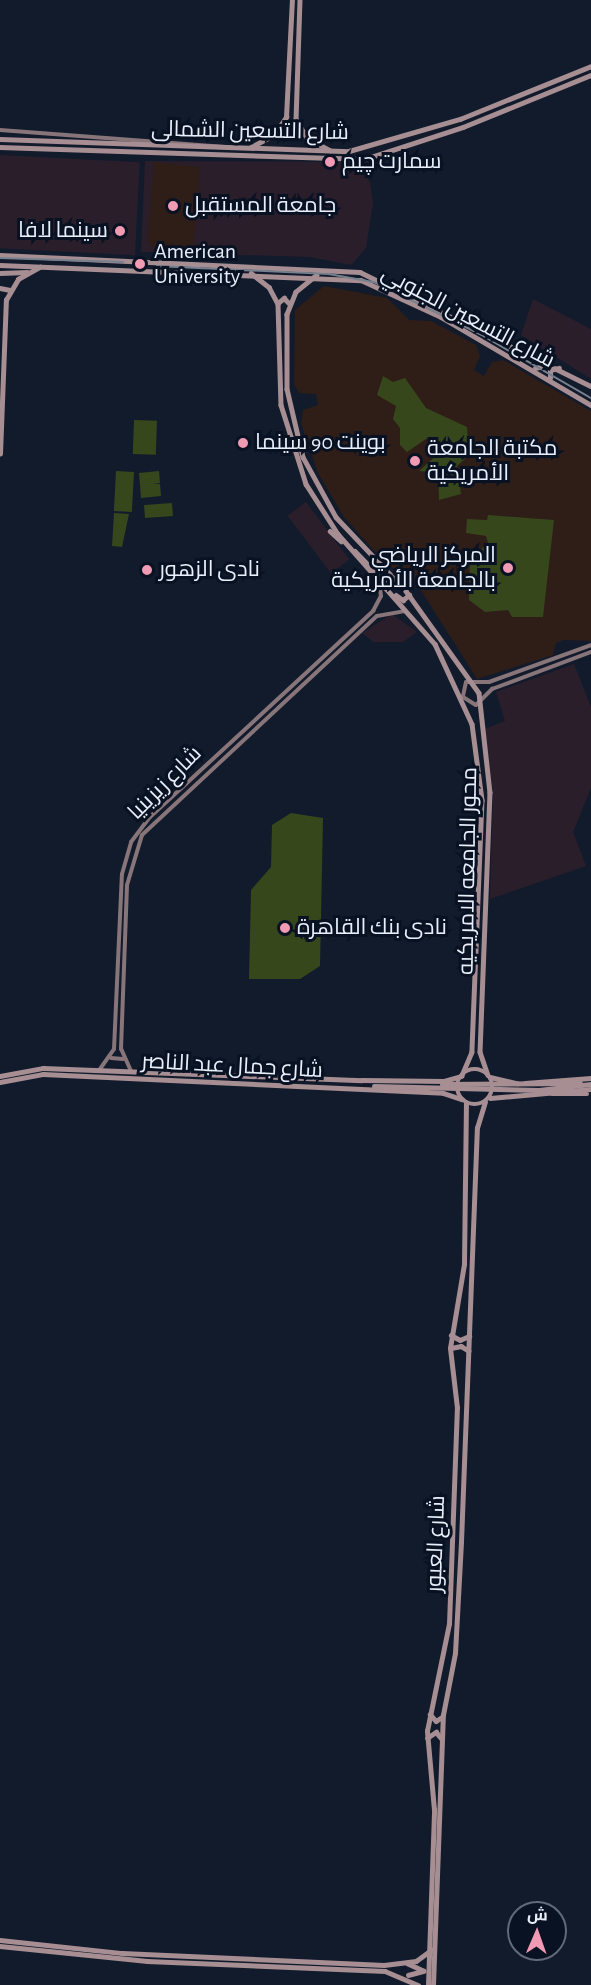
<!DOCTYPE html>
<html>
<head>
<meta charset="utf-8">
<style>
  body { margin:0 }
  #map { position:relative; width:591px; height:1985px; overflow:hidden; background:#111b2c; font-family:"Alegreya Sans",Cairo,sans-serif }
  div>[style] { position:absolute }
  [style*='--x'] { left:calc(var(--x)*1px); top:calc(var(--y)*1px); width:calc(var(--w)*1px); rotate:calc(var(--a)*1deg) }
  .commercial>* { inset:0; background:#2a1e2b; transform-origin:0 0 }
  .education>* { inset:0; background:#2f1d18 }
  .green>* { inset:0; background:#36471c; transform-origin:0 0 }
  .secondary>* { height:4px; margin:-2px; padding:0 2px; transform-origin:2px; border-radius:2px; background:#887579 }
  .primary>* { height:4.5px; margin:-2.25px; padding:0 2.25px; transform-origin:2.25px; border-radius:2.25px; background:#a68e93 }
  .primary>.ring { margin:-2.25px; padding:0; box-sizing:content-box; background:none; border:4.5px solid #a68e93; border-radius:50% }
  .rail>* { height:1.5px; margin:-0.75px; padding:0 0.75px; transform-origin:0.75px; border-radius:0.75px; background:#77808e }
  .dots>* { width:16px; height:16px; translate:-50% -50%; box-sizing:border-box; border:3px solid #091222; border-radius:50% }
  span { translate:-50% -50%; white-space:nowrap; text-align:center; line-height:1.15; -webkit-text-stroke:6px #091222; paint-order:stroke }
  .street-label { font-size:22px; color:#e8effb }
  .poi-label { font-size:22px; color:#e8effb }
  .left { translate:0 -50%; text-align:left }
  .right { translate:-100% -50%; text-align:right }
  .north { position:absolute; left:507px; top:1901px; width:60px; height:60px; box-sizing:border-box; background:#091222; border:2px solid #626a79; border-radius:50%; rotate:2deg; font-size:16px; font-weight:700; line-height:24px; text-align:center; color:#e8effb }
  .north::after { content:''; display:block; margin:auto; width:21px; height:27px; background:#f19ab3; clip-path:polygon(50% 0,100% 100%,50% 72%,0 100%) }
</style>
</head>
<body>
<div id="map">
  <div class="commercial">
    <i style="left:0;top:155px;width:140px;height:93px;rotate:3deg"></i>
    <i style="clip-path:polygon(145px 161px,356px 162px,370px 182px,373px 203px,366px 248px,351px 265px,310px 257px,141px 252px)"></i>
    <i style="clip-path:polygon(533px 299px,591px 329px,591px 379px,521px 335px)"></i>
    <i style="left:306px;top:502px;width:72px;height:23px;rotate:53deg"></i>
    <i style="clip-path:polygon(392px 614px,417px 632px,403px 642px,373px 642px,362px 633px)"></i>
    <i style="clip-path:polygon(574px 664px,591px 707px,591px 788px,573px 832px,586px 866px,490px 899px,493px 793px,485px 729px,505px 721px,496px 692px)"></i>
  </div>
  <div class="education">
    <i style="clip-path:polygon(154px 162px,200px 167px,193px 251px,156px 249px,148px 242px)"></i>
    <i style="clip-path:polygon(324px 286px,387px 298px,409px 320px,431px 321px,476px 345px,480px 356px,474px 370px,484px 376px,492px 362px,503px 360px,591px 411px,591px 641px,564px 640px,556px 643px,553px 655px,477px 679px,417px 584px,385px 563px,344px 517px,318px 473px,301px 424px,303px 410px,318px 405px,316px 394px,299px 393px,294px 384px,295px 310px)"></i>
  </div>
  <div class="green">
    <i style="clip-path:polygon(383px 376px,393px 382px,405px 378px,426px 408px,467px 427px,469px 455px,457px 466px,461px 494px,439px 500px,438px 473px,419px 471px,440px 452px,429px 437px,407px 452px,400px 445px,400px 428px,393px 419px,396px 406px,377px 395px)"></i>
    <i style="left:134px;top:420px;width:23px;height:34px;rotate:2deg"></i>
    <i style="left:116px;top:471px;width:18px;height:40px;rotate:3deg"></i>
    <i style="clip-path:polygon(159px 471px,160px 483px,153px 484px,160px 484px,161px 496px,141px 498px,139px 473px)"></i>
    <i style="left:172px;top:503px;width:13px;height:28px;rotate:86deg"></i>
    <i style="clip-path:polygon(114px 513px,129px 514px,122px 547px,112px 546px)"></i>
    <i style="clip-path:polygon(488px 515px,554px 520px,543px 617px,512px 617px,508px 610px,485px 612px,469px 600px,470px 559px,488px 543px,486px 536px,466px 533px,467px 519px,487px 520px)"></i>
    <i style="clip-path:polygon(291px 813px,323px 818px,320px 966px,300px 979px,249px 979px,251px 890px,271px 867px,272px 825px)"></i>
  </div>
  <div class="secondary">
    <i style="--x:0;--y:130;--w:229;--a:4.3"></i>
    <i style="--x:463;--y:696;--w:14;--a:-78"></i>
    <i style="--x:466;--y:682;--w:23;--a:0"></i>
    <i style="--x:489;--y:682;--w:109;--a:-19.9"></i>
    <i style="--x:463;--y:697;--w:15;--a:32"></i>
    <i style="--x:476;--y:705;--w:23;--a:-45"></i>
    <i style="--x:492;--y:689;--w:106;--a:-20.5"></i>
    <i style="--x:111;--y:1058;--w:12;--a:5"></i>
    <i style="--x:100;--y:1069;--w:24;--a:-55"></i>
    <i style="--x:114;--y:1049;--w:175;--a:-87.4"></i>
    <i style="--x:122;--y:874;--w:33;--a:-74"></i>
    <i style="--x:131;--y:842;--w:31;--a:-53"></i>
    <i style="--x:150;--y:817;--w:304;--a:-42.7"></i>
    <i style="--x:373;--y:611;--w:17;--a:-62"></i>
    <i style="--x:381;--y:596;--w:15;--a:-98"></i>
    <i style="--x:131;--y:1071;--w:24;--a:-114"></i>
    <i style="--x:121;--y:1049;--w:164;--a:-87.9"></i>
    <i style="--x:127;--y:885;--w:52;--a:-73.3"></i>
    <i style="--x:142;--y:835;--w:321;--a:-43"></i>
    <i style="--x:377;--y:616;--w:28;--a:-10"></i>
  </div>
  <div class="primary">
    <i style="--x:300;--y:0;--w:119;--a:91.9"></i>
    <i style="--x:296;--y:119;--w:22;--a:60"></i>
    <i style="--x:307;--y:138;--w:26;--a:28"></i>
    <i style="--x:281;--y:127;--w:12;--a:42"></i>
    <i style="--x:290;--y:135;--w:11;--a:-38"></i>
    <i style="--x:0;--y:139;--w:349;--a:2"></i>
    <i style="--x:349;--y:151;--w:116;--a:-16.1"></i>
    <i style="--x:460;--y:119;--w:141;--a:-22"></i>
    <i style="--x:0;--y:147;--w:365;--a:1.9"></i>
    <i style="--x:365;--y:159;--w:103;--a:-18.1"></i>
    <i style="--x:463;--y:127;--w:138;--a:-22.1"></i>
    <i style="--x:251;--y:147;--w:26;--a:-28"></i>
    <i style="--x:274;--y:135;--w:22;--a:-56"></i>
    <i style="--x:286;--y:117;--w:117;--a:-87.1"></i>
    <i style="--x:0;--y:255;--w:360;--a:2.7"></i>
    <i style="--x:360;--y:272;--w:258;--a:26.3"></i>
    <i style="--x:0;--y:265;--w:361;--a:2.4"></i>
    <i style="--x:361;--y:280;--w:88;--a:24.8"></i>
    <i style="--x:441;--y:317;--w:174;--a:30.4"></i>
    <i style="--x:0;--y:273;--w:27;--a:-2"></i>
    <i style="--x:251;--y:273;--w:23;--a:38"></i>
    <i style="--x:269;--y:287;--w:19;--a:62"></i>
    <i style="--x:278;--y:304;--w:101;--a:88.3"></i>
    <i style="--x:281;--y:405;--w:83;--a:72.4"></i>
    <i style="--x:306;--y:484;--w:59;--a:57.4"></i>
    <i style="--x:338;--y:534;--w:147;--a:48.6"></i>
    <i style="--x:435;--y:644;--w:88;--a:65.2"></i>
    <i style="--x:472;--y:724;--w:77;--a:82.5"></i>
    <i style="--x:482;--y:800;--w:252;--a:92.3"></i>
    <i style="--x:472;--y:1052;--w:25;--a:113"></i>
    <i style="--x:317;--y:275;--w:27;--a:141"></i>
    <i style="--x:296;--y:292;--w:24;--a:112"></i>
    <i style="--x:287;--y:314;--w:75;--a:90"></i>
    <i style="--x:287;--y:389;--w:70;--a:76.8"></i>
    <i style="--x:303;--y:457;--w:68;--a:61.2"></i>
    <i style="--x:336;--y:517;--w:102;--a:46.6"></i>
    <i style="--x:406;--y:591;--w:125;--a:54.4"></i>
    <i style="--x:479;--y:693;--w:100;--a:83.7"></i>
    <i style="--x:490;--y:792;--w:260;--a:92.2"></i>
    <i style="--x:480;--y:1052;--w:24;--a:71"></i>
    <i style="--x:0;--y:288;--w:10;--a:11"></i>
    <i style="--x:278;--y:303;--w:8;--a:-40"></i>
    <i style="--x:284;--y:298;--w:8;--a:45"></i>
    <i style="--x:535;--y:368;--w:9;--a:-13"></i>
    <i style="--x:544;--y:366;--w:9;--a:-111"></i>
    <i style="--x:550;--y:378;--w:8;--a:-90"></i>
    <i style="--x:550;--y:370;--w:9;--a:-13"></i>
    <i style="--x:0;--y:454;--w:154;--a:-87.8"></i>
    <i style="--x:6;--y:300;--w:24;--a:-60"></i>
    <i style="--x:18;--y:279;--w:25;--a:-29"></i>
    <i style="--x:330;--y:531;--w:15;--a:42"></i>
    <i style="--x:355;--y:551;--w:46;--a:45.9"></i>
    <i style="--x:396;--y:595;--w:9;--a:36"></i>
    <i style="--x:403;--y:600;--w:8;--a:-40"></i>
    <i class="ring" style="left:457px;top:1069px;width:31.5px;height:31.5px"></i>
    <i style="--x:0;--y:1076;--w:44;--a:-10.5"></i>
    <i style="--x:43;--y:1068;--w:319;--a:2.2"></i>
    <i style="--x:362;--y:1080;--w:82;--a:0.7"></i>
    <i style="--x:444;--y:1081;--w:18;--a:-16"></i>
    <i style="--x:490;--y:1077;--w:28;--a:13"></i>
    <i style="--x:0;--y:1082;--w:44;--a:-10.5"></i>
    <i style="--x:43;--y:1074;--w:400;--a:2.7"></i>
    <i style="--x:443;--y:1093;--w:20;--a:18"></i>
    <i style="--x:525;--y:1083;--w:66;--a:-4.3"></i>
    <i style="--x:442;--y:1084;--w:138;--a:-0.4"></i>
    <i style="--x:374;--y:1086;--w:165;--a:1.4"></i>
    <i style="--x:539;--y:1090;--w:52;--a:-6.6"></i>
    <i style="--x:552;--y:1094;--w:35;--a:0"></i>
    <i style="--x:490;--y:1098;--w:101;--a:-5.1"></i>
    <i style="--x:451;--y:1335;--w:10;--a:29"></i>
    <i style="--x:460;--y:1340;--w:10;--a:-24"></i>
    <i style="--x:451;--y:1348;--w:10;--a:-11"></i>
    <i style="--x:461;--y:1346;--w:9;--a:32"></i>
    <i style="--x:430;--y:1714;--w:9;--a:49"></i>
    <i style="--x:436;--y:1721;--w:7;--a:-34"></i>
    <i style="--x:427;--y:1738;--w:11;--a:-34"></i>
    <i style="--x:436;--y:1732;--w:9;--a:49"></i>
    <i style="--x:0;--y:1940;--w:123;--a:6.1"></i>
    <i style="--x:122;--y:1953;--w:262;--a:2.6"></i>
    <i style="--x:384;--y:1965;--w:32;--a:-7"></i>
    <i style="--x:416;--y:1961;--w:19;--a:-36"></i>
    <i style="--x:0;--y:1946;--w:148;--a:5.8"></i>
    <i style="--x:147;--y:1961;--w:238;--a:2.4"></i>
    <i style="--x:385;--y:1971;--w:36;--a:23"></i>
    <i style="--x:408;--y:1975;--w:16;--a:-15"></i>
    <i style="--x:423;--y:1971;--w:17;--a:-155"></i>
    <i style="--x:428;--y:1985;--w:175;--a:-88"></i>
    <i style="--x:434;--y:1810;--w:79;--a:-95.1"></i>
    <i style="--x:427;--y:1731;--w:109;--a:-78.4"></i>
    <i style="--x:449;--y:1624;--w:216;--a:-87.9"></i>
    <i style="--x:457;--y:1408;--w:60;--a:-96.7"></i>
    <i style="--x:450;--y:1348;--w:85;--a:-80.5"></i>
    <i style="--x:464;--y:1264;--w:161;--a:-89.3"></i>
    <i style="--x:433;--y:1985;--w:270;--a:-87.9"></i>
    <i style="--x:443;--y:1715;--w:63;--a:-79"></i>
    <i style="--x:455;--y:1653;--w:111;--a:-86.9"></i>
    <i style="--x:461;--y:1542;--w:414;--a:-87.8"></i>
    <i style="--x:477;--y:1128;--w:27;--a:-73"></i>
  </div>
  <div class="rail">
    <i style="--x:0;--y:258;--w:123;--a:1.9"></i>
    <i style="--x:157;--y:266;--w:172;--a:2.7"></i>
    <i style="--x:329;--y:274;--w:46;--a:10.1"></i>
    <i style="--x:374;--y:282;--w:120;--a:26.1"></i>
    <i style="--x:482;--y:335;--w:126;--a:30"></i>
  </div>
  <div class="dots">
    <i style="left:330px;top:162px;background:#f19ab3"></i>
    <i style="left:173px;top:206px;background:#f19ab3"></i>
    <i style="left:120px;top:231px;background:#f19ab3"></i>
    <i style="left:140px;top:264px;background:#f19ab3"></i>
    <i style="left:243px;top:443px;background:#f19ab3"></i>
    <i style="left:415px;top:461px;background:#f19ab3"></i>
    <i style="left:508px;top:568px;background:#f19ab3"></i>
    <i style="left:147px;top:570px;background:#f19ab3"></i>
    <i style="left:285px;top:928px;background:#f19ab3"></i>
  </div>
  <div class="street-label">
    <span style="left:250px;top:131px;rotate:1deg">شارع التسعين الشمالى</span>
    <span style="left:468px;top:317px;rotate:28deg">شارع التسعين الجنوبي</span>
    <span style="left:165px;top:783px;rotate:-45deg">شارع زيزينيا</span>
    <span style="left:468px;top:871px;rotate:-89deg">محور الجامعه الامريكيه</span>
    <span style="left:232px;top:1066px;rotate:3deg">شارع جمال عبد الناصر</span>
    <span style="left:436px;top:1544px;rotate:-88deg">شارع العبور</span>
  </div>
  <div class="poi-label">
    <span class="left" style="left:342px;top:162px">سمارت چيم</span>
    <span class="left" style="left:185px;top:206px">جامعة المستقبل</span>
    <span class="right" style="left:108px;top:231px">سينما لافا</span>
    <span class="left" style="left:154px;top:264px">American<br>University</span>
    <span class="left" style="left:255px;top:443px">بوينت 90 سينما</span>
    <span class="left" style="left:427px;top:461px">مكتبة الجامعة<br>الأمريكية</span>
    <span class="right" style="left:496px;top:568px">المركز الرياضي<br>بالجامعة الأمريكية</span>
    <span class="left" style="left:159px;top:570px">نادى الزهور</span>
    <span class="left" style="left:297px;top:928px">نادى بنك القاهرة</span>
  </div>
  <div class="north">ش</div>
</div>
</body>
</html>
